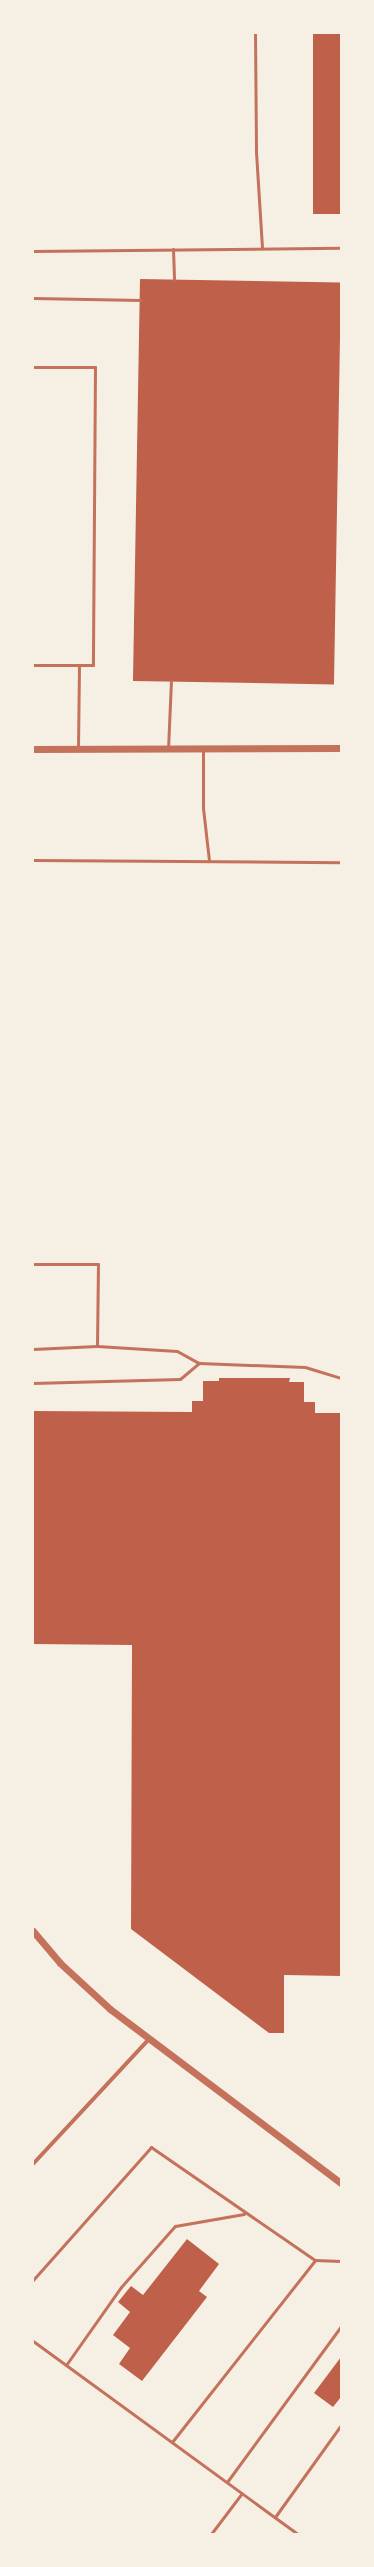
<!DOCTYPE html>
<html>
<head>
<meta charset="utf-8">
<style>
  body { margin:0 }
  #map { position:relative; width:374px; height:2567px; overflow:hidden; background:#f6efe4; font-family:"Golos Text",sans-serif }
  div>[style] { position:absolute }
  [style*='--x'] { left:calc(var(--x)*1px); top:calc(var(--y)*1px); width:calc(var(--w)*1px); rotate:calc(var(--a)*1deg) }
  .building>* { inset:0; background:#bf614a; transform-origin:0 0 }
  .service>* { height:3px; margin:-1.5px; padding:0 1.5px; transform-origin:1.5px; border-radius:1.5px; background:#c5725c }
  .minor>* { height:4px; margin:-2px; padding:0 2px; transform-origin:2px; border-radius:2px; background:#c5725c }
  .tertiary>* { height:7px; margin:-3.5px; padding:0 3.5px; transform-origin:3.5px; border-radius:3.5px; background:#c5725c }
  span { translate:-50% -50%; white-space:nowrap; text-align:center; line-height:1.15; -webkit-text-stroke:3px #f6efe4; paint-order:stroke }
  .frame { position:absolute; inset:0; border:34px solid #f6efe4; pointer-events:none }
</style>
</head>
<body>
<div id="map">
  <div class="building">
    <i style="left:313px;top:33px;width:28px;height:181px"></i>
    <i style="left:140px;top:279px;width:201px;height:402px;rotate:1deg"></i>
    <i style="clip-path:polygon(219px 1378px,290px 1378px,289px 1382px,304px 1382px,304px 1402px,315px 1402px,315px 1413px,341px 1413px,341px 1976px,284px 1975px,284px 2033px,269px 2033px,131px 1929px,132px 1645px,33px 1644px,33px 1411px,192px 1412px,192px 1401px,203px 1401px,203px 1381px,219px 1381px)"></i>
    <i style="clip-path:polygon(187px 2239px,219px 2264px,199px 2291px,207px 2297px,142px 2381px,119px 2364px,130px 2348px,113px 2335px,130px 2312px,118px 2302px,131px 2286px,143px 2295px)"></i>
    <i style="clip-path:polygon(341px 2357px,341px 2397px,333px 2407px,314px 2393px)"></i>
  </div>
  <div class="service">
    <i style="--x:255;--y:33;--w:119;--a:89.5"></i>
    <i style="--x:256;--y:152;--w:96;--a:86.4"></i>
    <i style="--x:173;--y:249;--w:30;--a:88"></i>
    <i style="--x:33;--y:251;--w:308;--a:-0.6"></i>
    <i style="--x:33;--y:298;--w:108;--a:1.1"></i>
    <i style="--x:33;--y:367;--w:62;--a:0"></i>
    <i style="--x:95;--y:367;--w:298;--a:90.4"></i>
    <i style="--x:93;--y:665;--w:60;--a:180"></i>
    <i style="--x:78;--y:748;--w:83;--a:-89.3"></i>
    <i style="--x:168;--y:749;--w:68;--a:-87.5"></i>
    <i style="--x:203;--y:749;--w:59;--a:90"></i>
    <i style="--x:203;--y:808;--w:53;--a:83.5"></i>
    <i style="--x:33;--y:860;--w:308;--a:0.4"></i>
    <i style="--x:33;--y:1264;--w:65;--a:0"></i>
    <i style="--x:98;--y:1264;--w:82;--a:90.7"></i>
    <i style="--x:33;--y:1349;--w:64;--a:-2.7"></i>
    <i style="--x:97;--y:1346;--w:80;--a:3.6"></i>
    <i style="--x:177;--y:1351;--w:25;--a:29"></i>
    <i style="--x:199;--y:1363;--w:106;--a:2.2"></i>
    <i style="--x:305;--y:1367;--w:38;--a:17"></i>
    <i style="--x:33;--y:1383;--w:147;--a:-1.6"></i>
    <i style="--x:180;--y:1379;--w:25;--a:-40"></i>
    <i style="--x:33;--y:2280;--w:178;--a:-48.4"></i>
    <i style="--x:151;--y:2147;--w:199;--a:34.6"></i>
    <i style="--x:315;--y:2260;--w:26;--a:2"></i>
    <i style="--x:33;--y:2341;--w:328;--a:36.1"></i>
    <i style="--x:66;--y:2365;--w:95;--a:-54.8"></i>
    <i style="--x:121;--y:2287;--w:81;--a:-48.5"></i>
    <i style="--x:175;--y:2226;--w:70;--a:-9.9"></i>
    <i style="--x:172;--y:2442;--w:231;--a:-51.8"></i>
    <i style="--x:227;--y:2482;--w:193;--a:-53.8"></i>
    <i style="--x:275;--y:2517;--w:113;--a:-54.3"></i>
    <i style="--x:211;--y:2534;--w:51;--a:-52.9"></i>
  </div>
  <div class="minor">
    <i style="--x:33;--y:2164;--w:171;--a:-47.1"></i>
  </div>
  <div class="tertiary">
    <i style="--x:33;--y:749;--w:308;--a:-0.2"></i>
    <i style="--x:33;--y:1931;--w:42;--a:49.8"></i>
    <i style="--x:60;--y:1963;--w:68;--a:42.6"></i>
    <i style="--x:110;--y:2009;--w:289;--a:37"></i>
  </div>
  <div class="frame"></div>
</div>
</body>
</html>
